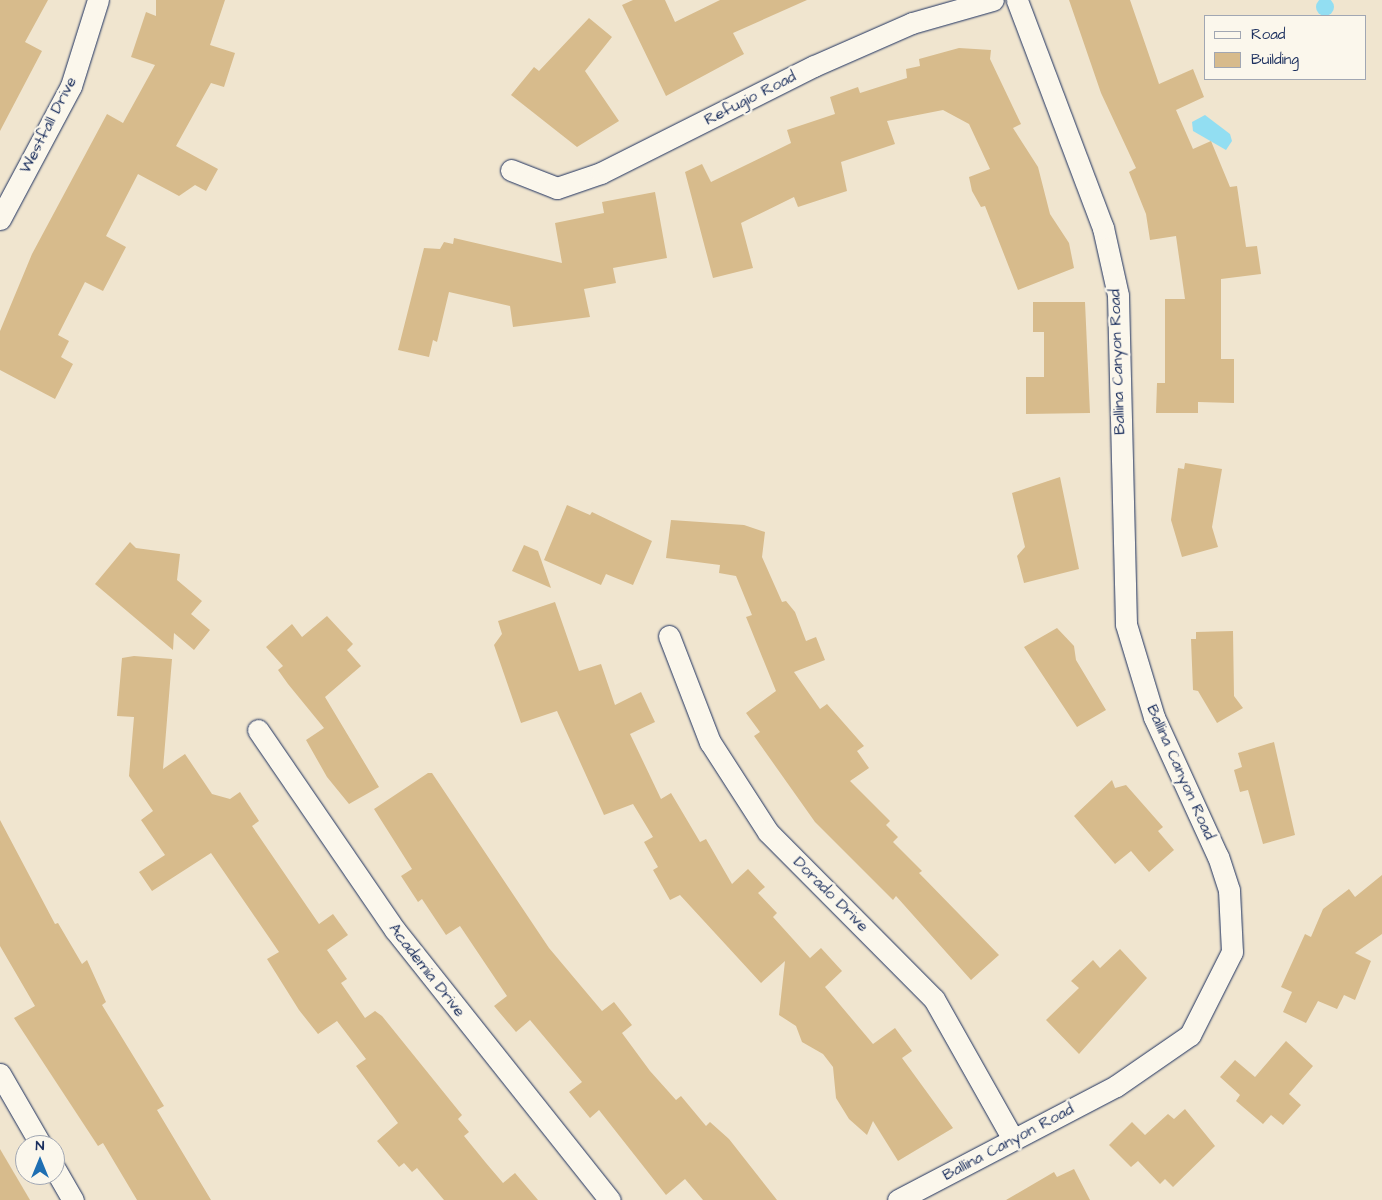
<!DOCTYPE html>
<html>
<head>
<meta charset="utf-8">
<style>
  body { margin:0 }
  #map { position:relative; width:1382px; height:1200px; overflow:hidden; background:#f0e5cf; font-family:"Architects Daughter",sans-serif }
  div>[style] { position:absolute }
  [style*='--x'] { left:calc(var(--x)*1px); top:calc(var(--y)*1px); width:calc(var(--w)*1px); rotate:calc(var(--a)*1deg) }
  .water>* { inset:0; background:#92def2 }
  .round { border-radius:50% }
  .building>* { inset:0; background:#d7bb8c }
  .roads { filter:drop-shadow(0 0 1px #1b2f5e) drop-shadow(0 0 1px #1b2f5e) }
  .street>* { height:21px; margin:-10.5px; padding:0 10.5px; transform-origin:10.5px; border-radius:10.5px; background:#fbf7ec }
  span { translate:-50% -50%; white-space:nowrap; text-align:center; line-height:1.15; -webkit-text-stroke:4.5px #fbf7ec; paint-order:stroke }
  .street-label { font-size:16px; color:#1b2f5e }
  .legend { position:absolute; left:1204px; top:15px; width:162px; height:65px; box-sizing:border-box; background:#fbf7ec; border:1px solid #a1a7b3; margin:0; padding:6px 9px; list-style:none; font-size:15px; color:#1b2f5e }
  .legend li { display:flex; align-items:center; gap:10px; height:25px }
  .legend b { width:25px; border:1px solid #a1a7b3 }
  .north { position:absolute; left:15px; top:1135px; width:50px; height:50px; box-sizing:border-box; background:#fbf7ec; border:1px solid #a1a7b3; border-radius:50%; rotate:0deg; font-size:14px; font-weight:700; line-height:20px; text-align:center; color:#1b2f5e }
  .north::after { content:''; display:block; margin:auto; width:18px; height:22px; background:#1f6fb2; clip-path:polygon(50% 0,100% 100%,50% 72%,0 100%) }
</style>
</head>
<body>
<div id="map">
  <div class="water">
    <i class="round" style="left:1316px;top:-2px;width:18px;height:18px"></i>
    <i style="clip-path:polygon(1205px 115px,1230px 134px,1232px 141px,1226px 150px,1193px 131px,1192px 122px)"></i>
  </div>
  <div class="building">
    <i style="clip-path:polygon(0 0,48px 0,25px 42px,42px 51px,0 131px)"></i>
    <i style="clip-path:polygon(156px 0,225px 0,210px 45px,235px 53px,224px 87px,211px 83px,176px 146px,218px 169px,206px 191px,195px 185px,179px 196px,138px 174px,106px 236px,126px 247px,103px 291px,85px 282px,58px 335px,69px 341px,61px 357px,73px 364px,55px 399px,0 370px,0 331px,32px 254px,107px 114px,123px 123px,155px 65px,131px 57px,146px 12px,156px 16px)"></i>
    <i style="clip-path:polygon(633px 0,665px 0,675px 22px,720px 0,807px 0,733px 33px,744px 54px,666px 96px,622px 5px)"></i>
    <i style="clip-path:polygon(1069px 0,1130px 0,1159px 84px,1193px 69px,1204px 97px,1176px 110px,1193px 149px,1211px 141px,1230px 187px,1237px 186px,1246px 247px,1257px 246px,1261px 274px,1221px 279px,1221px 359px,1234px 359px,1234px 403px,1198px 402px,1198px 413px,1156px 413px,1157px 383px,1165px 383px,1165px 299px,1185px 299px,1176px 236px,1150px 240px,1146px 214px,1129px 172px,1136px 168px,1101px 93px)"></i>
    <i style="clip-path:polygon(589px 18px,612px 37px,585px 71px,619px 121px,577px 147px,511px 95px,534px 67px,539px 71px)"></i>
    <i style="clip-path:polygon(959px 48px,991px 50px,990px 59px,1021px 124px,1013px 128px,1038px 167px,1050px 214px,1069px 243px,1074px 268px,1018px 290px,985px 206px,981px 207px,972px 191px,969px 177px,990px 169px,969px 124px,943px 110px,887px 121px,895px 144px,841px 162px,847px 191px,798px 207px,794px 197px,741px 223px,753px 268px,713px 278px,685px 172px,702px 164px,711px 182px,791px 143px,787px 130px,835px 114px,830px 97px,858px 87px,860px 93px,907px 78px,906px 69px,920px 66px,919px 59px)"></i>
    <i style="clip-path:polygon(655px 192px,667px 258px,613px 268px,616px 283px,584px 289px,590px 317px,513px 327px,510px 306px,449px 292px,437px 342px,433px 340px,429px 357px,398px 350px,424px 248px,440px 249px,444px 242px,453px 244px,454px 238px,562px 263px,555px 223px,604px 213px,602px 202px)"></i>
    <i style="clip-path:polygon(1033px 302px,1085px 302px,1090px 413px,1026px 414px,1026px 377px,1044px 377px,1044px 332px,1033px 332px)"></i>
    <i style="clip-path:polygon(1185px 463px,1222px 469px,1212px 527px,1218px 547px,1182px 557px,1171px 520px,1178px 468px,1184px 469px)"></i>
    <i style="clip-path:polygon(1060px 477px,1079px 569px,1024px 583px,1017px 556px,1025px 547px,1012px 493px)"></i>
    <i style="clip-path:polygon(567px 505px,590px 515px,592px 512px,652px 541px,633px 585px,606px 574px,601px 585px,544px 560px)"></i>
    <i style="clip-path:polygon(671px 520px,744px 525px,765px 532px,762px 557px,782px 602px,786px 601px,795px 612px,806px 641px,816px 637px,825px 660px,794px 672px,820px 709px,827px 704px,864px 746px,857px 751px,869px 768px,850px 781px,890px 821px,886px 825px,898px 837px,893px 842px,922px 871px,919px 873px,999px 955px,971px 980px,896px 896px,893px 900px,815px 822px,754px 736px,760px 732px,746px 713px,776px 691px,746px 617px,752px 615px,736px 576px,719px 573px,720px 565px,666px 558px)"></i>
    <i style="clip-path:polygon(130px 542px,136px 548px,180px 554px,177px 580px,202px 601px,191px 614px,210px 630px,194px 650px,174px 633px,173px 650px,95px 584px)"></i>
    <i style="clip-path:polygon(524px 545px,538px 551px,551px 588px,512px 571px)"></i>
    <i style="clip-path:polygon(555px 602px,579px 671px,601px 664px,615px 705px,641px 692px,655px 722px,630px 734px,661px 799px,671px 793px,700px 842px,706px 839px,732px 884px,748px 869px,765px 887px,758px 893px,777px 913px,773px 917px,810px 958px,821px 948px,842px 971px,825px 987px,873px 1044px,895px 1028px,912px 1051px,902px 1058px,953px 1128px,898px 1161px,873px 1121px,867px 1135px,849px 1119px,836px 1098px,833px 1067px,823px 1054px,802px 1042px,796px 1026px,779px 1015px,785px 961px,761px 983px,680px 895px,670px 900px,653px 870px,658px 867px,644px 842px,653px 837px,633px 804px,604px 815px,557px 711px,521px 723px,494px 645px,502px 634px,498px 621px)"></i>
    <i style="clip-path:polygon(327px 616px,353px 644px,347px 650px,361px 666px,325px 697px,379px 787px,349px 804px,327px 777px,306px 740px,324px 728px,288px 684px,278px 670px,283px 666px,266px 647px,292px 624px,302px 637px)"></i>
    <i style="clip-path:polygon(1057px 628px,1074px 646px,1076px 660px,1106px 710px,1077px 727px,1024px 647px)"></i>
    <i style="clip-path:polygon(1233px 631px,1234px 696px,1243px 708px,1217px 723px,1198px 691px,1193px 690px,1191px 639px,1196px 639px,1196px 632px)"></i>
    <i style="clip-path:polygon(134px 656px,172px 659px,163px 769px,185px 754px,212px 794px,230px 799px,240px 792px,259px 821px,252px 826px,319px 924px,333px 914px,348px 935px,327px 950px,347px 979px,341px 983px,365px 1018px,375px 1011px,382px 1016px,462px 1115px,458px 1119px,469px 1132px,464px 1136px,486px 1163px,503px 1183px,515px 1173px,538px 1200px,444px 1200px,417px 1168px,412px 1172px,404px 1163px,399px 1167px,377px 1141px,398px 1123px,356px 1066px,366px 1059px,337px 1021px,318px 1034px,299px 1010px,267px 959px,279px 952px,211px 853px,152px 891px,139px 872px,165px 855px,141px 820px,153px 811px,129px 776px,134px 717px,117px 716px,122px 658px)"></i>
    <i style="clip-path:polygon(1274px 742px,1295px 835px,1263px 844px,1248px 790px,1240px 792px,1234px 770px,1242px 767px,1238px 753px)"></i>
    <i style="clip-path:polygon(428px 773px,432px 773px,549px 948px,602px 1011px,614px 1002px,632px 1025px,622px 1033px,650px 1071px,676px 1100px,681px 1096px,706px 1126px,710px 1122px,729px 1139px,777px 1200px,703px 1200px,685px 1179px,666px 1195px,599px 1110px,590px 1118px,569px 1092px,582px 1082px,530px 1020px,516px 1032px,494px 1006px,507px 996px,460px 926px,446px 935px,422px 899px,418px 902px,401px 876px,412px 869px,374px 809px)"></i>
    <i style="clip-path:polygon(1112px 780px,1115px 788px,1126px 785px,1163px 827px,1158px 831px,1174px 850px,1149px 872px,1131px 851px,1115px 864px,1074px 816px)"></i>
    <i style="clip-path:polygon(0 820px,55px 924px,58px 923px,82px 964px,87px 960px,106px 1002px,102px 1005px,164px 1106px,157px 1110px,211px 1200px,137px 1200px,103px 1143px,98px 1146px,14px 1018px,35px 1006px,0 946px)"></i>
    <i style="clip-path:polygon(1382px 875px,1382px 934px,1355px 953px,1371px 961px,1355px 1000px,1344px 995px,1337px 1009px,1318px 1001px,1306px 1023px,1283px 1012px,1292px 992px,1281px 987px,1305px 934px,1311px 937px,1323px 909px,1349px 889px,1355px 897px)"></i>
    <i style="clip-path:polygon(1120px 949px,1147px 978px,1079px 1054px,1046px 1020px,1079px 988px,1071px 981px,1093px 960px,1100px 968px)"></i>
    <i style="clip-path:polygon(1286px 1041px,1313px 1066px,1289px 1094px,1301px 1105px,1283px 1125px,1271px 1115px,1263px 1124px,1236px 1101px,1240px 1095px,1220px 1077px,1235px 1060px,1255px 1077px)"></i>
    <i style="clip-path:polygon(1185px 1109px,1215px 1146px,1173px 1187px,1165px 1179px,1160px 1184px,1138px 1161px,1131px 1167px,1109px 1145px,1132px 1122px,1145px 1135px,1168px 1114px,1174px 1119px)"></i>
    <i style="clip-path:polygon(0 1149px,30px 1200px,0 1200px)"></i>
    <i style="clip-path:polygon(1074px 1169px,1090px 1200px,1006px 1200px,1054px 1172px,1057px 1177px)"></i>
  </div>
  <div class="roads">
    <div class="street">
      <i style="--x:511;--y:170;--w:49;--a:21.4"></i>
      <i style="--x:557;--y:188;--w:46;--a:-18.8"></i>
      <i style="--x:601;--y:173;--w:238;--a:-26.7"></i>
      <i style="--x:814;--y:66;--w:107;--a:-23.7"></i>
      <i style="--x:912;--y:23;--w:84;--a:-15.9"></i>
      <i style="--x:0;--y:219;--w:151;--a:-61.9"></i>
      <i style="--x:71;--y:86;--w:90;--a:-72.6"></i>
      <i style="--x:669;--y:636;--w:114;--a:68.9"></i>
      <i style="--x:710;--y:742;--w:107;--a:57.2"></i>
      <i style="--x:768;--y:832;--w:235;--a:45.2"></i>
      <i style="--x:934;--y:999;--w:161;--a:60.6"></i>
      <i style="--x:258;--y:730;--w:242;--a:55.6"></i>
      <i style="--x:395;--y:930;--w:345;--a:51.5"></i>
      <i style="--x:0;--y:1074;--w:82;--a:60"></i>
      <i style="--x:55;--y:1169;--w:36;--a:60"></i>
      <i style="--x:898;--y:1200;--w:246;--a:-27.6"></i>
      <i style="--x:1116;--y:1086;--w:90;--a:-34.6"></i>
      <i style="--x:1190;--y:1035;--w:93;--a:-63.2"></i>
      <i style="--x:1232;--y:952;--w:62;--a:-92.8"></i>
      <i style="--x:1229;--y:890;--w:35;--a:-108"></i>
      <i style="--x:1218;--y:857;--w:154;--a:-114.6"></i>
      <i style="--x:1154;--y:717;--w:97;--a:-106.8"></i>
      <i style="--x:1126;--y:624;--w:329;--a:-91.4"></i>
      <i style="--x:1118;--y:295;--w:69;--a:-102.6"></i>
      <i style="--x:1103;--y:228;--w:244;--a:-110.7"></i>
    </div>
  </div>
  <div class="street-label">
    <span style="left:750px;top:98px;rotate:-27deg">Refugio Road</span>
    <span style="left:48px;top:125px;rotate:-63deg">Westfall Drive</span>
    <span style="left:1117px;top:362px;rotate:-92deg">Ballina Canyon Road</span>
    <span style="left:1181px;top:772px;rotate:66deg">Ballina Canyon Road</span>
    <span style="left:831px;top:894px;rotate:45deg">Dorado Drive</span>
    <span style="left:427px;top:970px;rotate:52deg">Academia Drive</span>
    <span style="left:1008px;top:1142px;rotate:-28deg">Ballina Canyon Road</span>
  </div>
  <ul class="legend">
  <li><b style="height:6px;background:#fbf7ec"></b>Road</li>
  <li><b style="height:14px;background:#d7bb8c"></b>Building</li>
  </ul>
  <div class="north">N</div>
</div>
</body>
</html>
